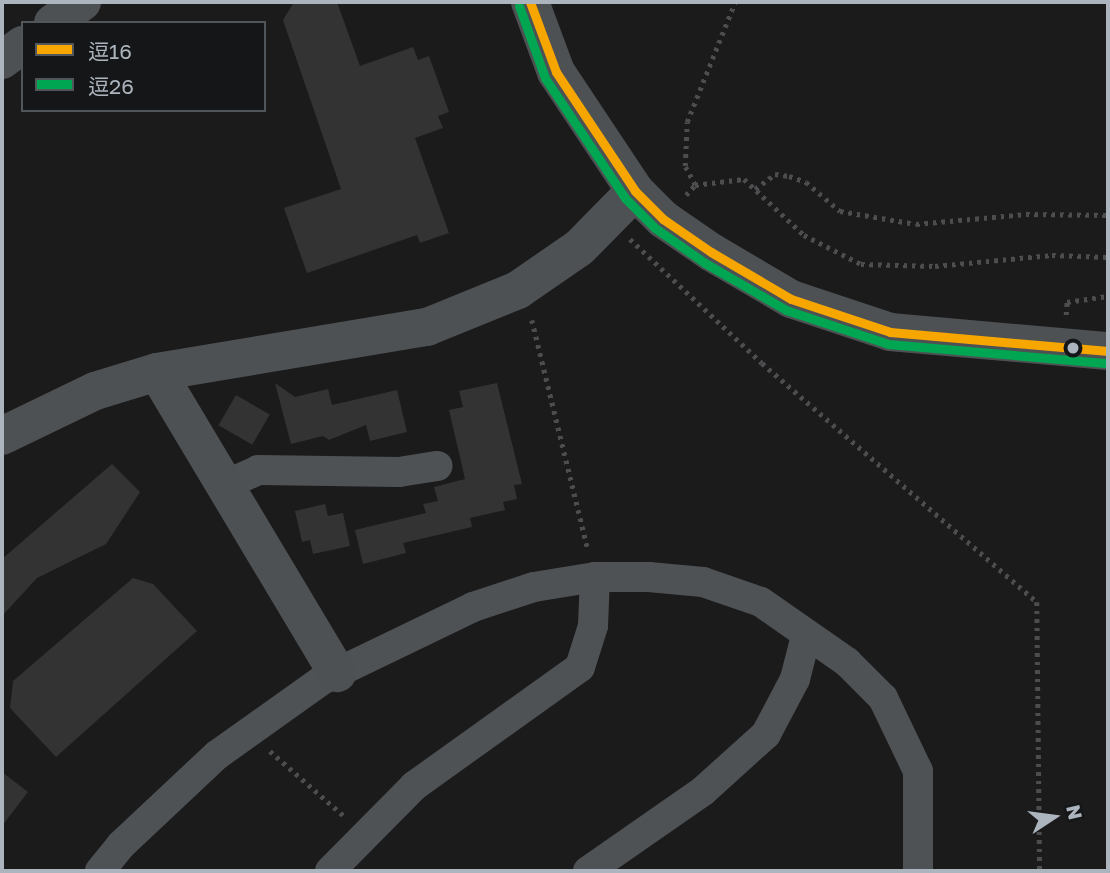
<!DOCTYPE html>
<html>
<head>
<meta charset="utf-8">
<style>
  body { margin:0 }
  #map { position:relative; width:1110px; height:873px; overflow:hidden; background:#1b1b1c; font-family:"Golos Text","Noto Sans JP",sans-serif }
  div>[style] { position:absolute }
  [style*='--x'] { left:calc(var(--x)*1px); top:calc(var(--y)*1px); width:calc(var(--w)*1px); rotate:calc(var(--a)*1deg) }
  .building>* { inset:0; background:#333334; transform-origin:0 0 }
  .path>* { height:4.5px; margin-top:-2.25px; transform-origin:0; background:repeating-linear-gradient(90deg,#4b4d4f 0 3.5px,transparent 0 8.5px) }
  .street>* { height:30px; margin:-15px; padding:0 15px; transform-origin:15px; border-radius:15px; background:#4f5255 }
  .secondary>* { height:38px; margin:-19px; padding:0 19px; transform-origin:19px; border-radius:19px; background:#4e5153 }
  .bus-1>* { height:9px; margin:-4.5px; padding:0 4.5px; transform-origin:4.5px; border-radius:4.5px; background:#f7a600 }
  .bus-2>* { height:9px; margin:-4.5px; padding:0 4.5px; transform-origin:4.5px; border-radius:4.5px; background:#00a651 }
  .dots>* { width:19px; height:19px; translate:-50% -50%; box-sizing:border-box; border:4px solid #151618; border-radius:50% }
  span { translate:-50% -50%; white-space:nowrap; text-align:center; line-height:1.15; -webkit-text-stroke:5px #151618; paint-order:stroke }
  .frame { position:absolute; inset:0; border:4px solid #acb5bd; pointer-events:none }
  .legend { position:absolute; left:21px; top:21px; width:245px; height:91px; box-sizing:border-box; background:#151618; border:2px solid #51565a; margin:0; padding:9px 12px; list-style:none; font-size:21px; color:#acb5bd }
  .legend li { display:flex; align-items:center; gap:14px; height:35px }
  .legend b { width:35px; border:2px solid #51565a }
  .north { position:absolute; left:1019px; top:782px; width:70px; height:70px; -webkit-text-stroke:5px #151618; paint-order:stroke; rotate:77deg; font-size:19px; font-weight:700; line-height:28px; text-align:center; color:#acb5bd }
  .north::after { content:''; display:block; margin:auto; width:24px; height:32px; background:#acb5bd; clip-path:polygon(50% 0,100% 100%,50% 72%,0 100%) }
</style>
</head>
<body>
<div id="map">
  <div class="building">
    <i style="clip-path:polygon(294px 2px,337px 2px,360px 66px,413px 47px,418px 60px,429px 56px,449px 112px,438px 116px,443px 128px,415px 138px,449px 233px,420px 243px,417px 235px,307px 273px,284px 208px,341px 189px,283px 20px)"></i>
    <i style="clip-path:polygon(275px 383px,295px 397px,328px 389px,332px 405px,397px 390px,407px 432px,370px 441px,366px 425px,329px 440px,323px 436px,291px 444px)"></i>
    <i style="clip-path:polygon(497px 383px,522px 484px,514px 485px,517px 499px,503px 502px,505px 510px,470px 518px,472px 527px,403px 543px,406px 553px,363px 564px,355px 530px,426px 513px,423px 504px,438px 501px,434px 487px,465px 479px,449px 410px,463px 407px,459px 391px)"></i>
    <i style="left:236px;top:395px;width:39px;height:35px;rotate:30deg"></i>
    <i style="clip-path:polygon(112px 464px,140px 492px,106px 544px,37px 578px,2px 616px,2px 559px)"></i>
    <i style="clip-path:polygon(325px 504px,328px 516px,343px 513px,350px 546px,313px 554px,310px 540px,302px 542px,295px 511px)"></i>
    <i style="clip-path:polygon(133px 578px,153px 584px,197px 631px,56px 757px,10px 708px,13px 681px)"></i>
    <i style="clip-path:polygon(2px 772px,28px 792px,2px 826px)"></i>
  </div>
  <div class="path">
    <i style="--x:695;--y:185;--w:21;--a:-118"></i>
    <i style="--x:685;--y:166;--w:44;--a:-87.4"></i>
    <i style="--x:687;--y:122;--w:129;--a:-68.2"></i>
    <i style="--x:755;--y:189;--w:25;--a:-37"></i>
    <i style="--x:775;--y:174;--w:14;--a:8"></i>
    <i style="--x:789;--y:176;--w:18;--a:19"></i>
    <i style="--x:806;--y:182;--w:45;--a:40.5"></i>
    <i style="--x:840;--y:211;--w:77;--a:9.7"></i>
    <i style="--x:916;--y:224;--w:110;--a:-5.2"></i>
    <i style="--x:1026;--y:214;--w:82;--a:0.7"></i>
    <i style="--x:686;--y:195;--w:13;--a:-48"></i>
    <i style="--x:695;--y:185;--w:49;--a:-7"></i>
    <i style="--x:744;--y:179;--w:82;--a:43"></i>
    <i style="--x:804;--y:235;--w:64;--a:27"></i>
    <i style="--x:861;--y:264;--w:74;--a:1.5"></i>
    <i style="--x:935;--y:266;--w:118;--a:-5.4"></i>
    <i style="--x:1052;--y:255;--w:56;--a:2"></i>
    <i style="--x:630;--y:239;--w:181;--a:43.2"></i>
    <i style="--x:762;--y:363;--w:364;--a:41"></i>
    <i style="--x:1037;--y:602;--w:269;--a:89.4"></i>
    <i style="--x:1066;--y:315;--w:13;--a:-86"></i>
    <i style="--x:1067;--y:302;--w:41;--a:-8.3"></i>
    <i style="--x:532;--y:320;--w:236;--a:76.3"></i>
    <i style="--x:270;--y:751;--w:100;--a:41.3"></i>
  </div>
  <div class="street">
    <i style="--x:225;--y:485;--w:36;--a:-24"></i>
    <i style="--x:258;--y:470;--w:141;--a:0.8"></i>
    <i style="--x:399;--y:472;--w:39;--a:-9"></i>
    <i style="--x:100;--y:871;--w:33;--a:-51"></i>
    <i style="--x:121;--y:845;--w:132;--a:-43.2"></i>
    <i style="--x:217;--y:755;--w:129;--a:-35.5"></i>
    <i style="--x:322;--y:680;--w:168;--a:-25.8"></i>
    <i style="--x:473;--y:607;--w:64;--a:-18.2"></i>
    <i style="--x:534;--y:587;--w:62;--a:-9.3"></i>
    <i style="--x:595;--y:577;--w:54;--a:0"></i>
    <i style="--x:649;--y:577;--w:54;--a:5.3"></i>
    <i style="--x:703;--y:582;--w:61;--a:19"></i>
    <i style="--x:761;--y:602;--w:105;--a:34.9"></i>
    <i style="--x:847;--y:662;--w:51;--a:45"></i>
    <i style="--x:883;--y:698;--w:81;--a:64.4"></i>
    <i style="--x:918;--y:771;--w:100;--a:90"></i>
    <i style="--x:330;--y:871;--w:120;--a:-45.3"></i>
    <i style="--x:414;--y:786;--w:204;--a:-35.6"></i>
    <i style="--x:580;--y:667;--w:43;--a:-72.4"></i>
    <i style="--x:593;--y:626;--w:49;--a:-87.7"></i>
    <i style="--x:588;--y:871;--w:140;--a:-34.8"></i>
    <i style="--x:703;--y:791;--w:85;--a:-42.1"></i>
    <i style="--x:766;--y:734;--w:62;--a:-62.2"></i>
    <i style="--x:795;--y:679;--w:44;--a:-75.7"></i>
  </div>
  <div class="secondary">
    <i style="--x:530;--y:2;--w:75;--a:69.6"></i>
    <i style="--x:556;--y:72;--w:143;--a:56.4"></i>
    <i style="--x:635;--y:191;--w:40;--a:45"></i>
    <i style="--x:663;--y:219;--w:58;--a:34.5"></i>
    <i style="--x:711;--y:252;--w:93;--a:30.4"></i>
    <i style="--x:791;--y:299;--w:104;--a:18.4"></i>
    <i style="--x:890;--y:332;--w:219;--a:5"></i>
    <i style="--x:53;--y:23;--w:36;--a:-36"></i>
    <i style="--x:2;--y:60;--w:26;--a:-36"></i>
    <i style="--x:157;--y:372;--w:351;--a:59.1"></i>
    <i style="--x:2;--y:436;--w:103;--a:-25.8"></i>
    <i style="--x:95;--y:391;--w:65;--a:-17"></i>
    <i style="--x:157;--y:372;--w:274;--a:-9.5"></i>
    <i style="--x:427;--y:327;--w:98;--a:-22.1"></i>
    <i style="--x:518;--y:290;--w:75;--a:-34.7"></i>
    <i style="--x:580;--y:247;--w:78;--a:-45.5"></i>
  </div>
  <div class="bus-1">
    <i style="--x:530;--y:2;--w:75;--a:69.6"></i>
    <i style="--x:556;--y:72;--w:143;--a:56.4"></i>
    <i style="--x:635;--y:191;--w:40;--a:45"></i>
    <i style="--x:663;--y:219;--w:58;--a:34.5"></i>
    <i style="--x:711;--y:252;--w:93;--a:30.4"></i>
    <i style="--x:791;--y:299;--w:104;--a:18.4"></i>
    <i style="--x:890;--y:332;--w:219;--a:5"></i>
  </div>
  <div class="bus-2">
    <i style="--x:519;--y:6;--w:77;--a:70.1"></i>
    <i style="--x:545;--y:78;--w:144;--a:56.3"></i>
    <i style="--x:625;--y:198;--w:42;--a:45"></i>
    <i style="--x:655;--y:228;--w:61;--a:35"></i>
    <i style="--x:705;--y:263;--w:94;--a:30.1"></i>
    <i style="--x:786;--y:310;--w:108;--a:18.4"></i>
    <i style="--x:888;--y:344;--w:220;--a:5"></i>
  </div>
  <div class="dots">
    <i style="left:1073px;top:348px;background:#acb5bd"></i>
  </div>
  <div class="frame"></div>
  <ul class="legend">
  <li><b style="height:9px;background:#f7a600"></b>逗16</li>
  <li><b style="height:9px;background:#00a651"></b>逗26</li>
  </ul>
  <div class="north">N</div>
</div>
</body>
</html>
